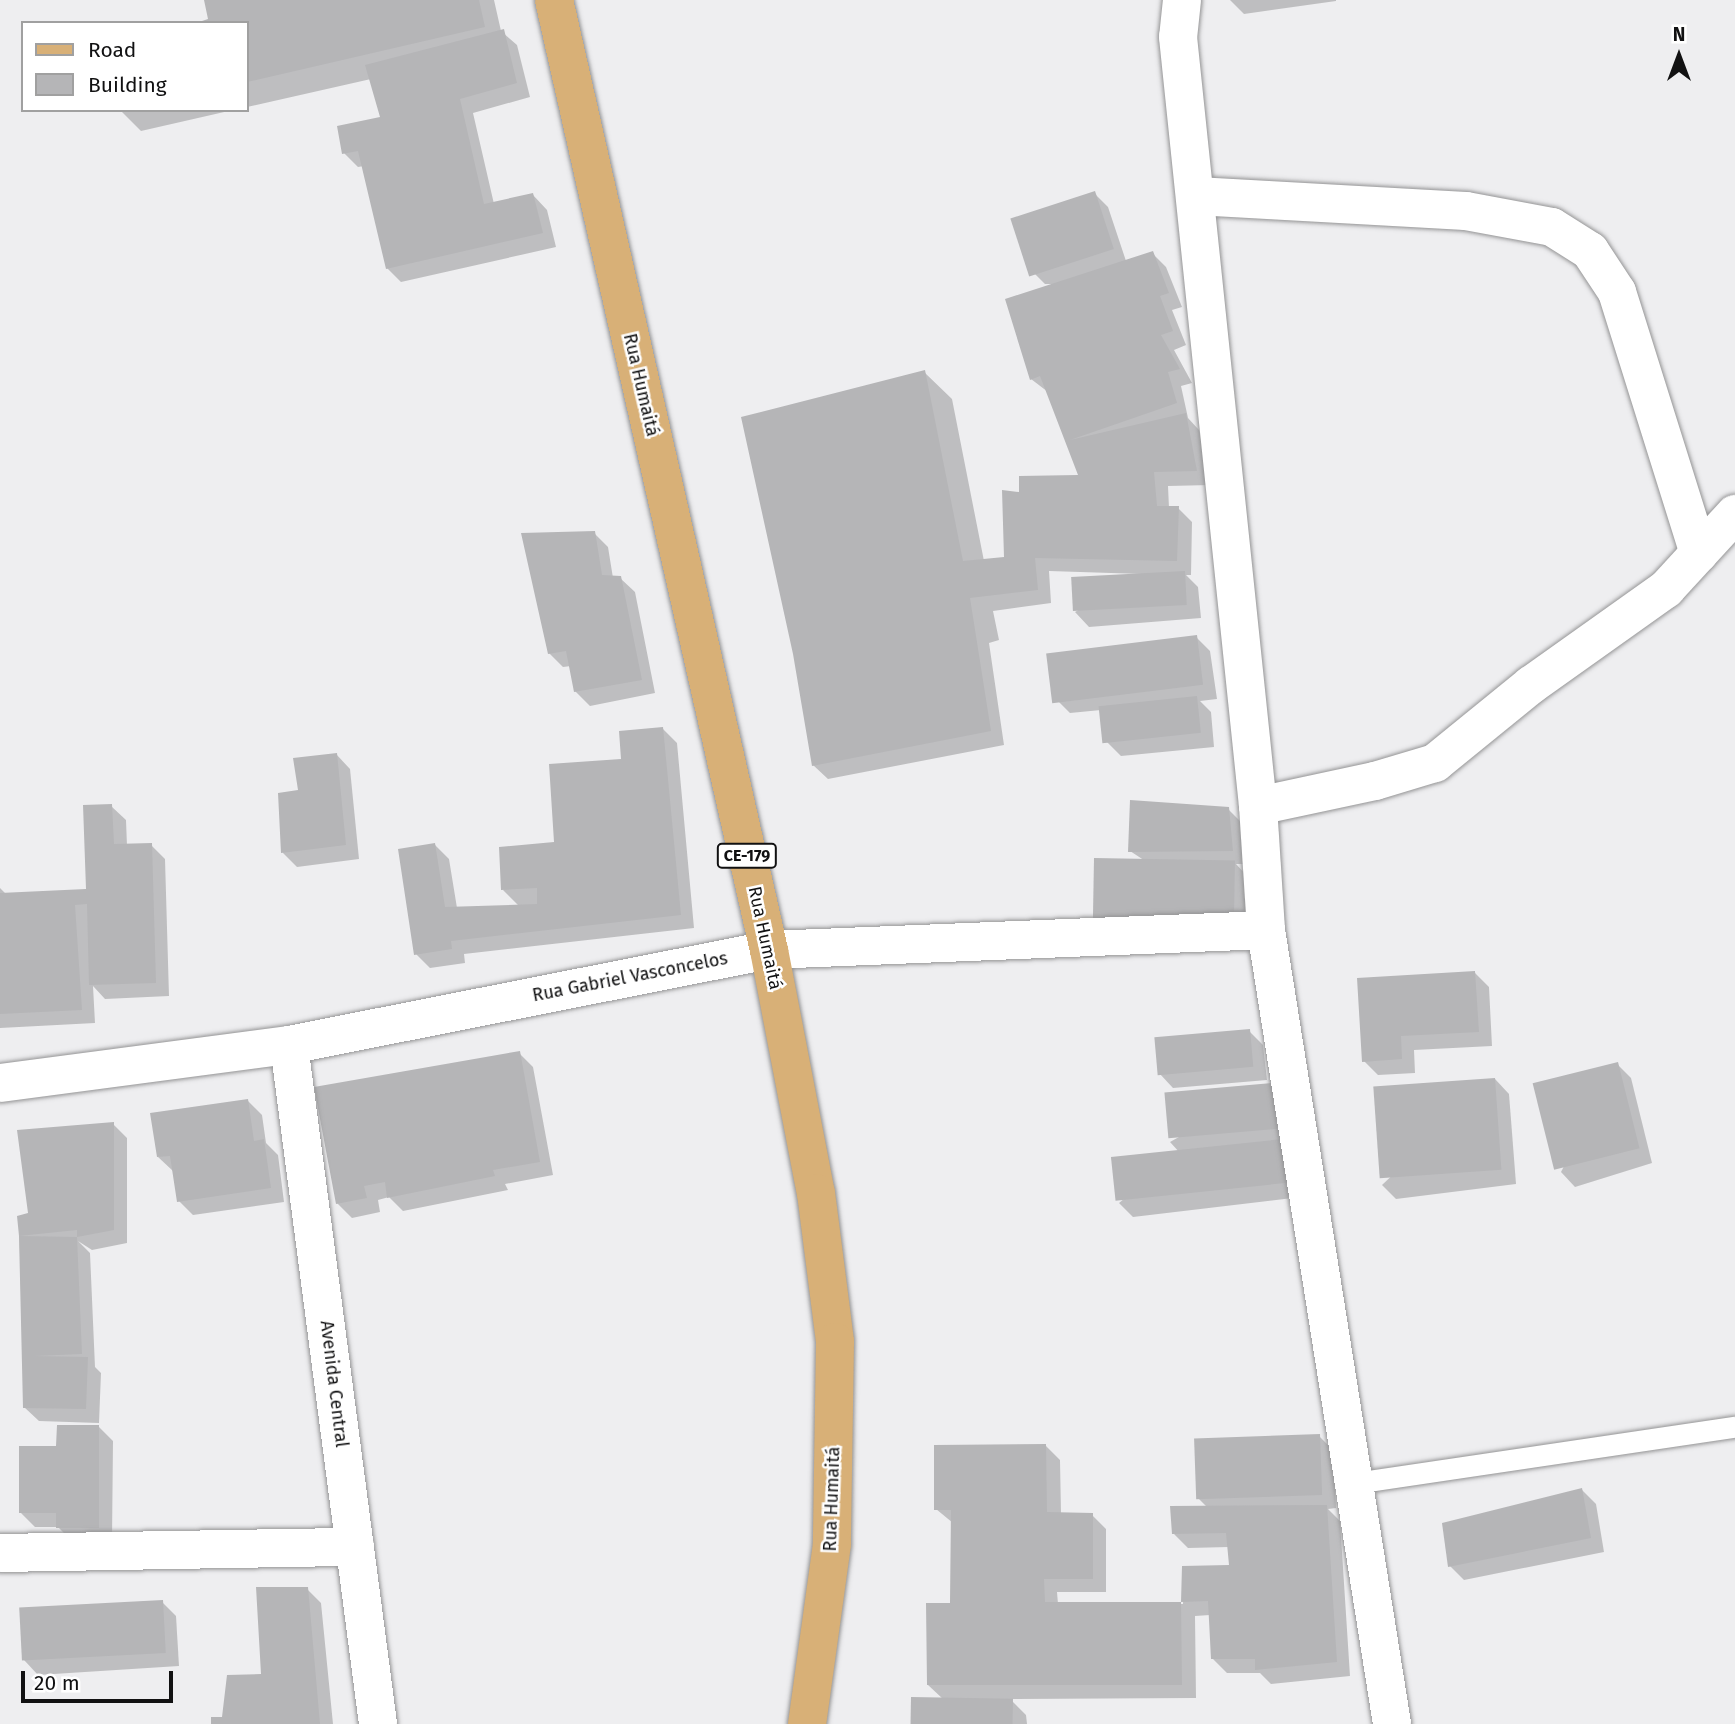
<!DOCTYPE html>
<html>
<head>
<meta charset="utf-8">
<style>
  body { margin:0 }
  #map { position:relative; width:1735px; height:1724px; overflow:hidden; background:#eeeef0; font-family:"Fira Sans",sans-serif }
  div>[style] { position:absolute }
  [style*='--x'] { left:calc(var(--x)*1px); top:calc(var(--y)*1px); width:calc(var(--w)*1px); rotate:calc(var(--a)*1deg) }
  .shadow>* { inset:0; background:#0003 }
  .building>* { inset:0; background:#b5b5b7; transform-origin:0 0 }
  .roads { filter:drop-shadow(0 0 2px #949495) drop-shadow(0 0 2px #949495) }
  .lane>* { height:21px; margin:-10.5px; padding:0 10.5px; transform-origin:10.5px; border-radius:10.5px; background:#fff }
  .street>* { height:38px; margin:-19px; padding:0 19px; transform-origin:19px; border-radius:19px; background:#fff }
  .primary>* { height:38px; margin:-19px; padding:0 19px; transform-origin:19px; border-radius:19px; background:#d8b077 }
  span { translate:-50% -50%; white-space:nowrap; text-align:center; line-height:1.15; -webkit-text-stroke:5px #fff; paint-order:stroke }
  .shield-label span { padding:2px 5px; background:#fff; border:2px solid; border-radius:5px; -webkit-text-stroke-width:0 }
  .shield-label { font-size:16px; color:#111112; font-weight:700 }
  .street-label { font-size:18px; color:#111112 }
  .legend { position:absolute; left:21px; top:21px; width:228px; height:91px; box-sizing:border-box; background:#fff; border:2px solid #a0a0a0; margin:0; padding:9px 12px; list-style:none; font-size:21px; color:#111112 }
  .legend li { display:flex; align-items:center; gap:14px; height:35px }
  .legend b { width:35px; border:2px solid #a0a0a0 }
  .north { position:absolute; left:1644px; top:21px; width:70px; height:70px; -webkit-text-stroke:5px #fff; paint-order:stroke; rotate:0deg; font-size:19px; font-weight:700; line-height:28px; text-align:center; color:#111112 }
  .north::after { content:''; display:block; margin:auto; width:24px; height:32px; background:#111112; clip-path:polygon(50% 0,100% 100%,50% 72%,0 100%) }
  .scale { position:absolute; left:21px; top:1671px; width:152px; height:32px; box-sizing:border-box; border:4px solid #111112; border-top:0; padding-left:9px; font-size:21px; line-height:24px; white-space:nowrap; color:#111112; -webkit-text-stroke:5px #fff; paint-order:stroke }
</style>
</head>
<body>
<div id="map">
  <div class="shadow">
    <i style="clip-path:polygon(206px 0,494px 0,501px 31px,517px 45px,530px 97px,473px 113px,494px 204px,533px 195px,547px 210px,556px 247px,401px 282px,387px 268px,364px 166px,358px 167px,344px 153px,382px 118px,371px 79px,247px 107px,247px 23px,212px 20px)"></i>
    <i style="clip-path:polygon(1230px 0,1336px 0,1336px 1px,1244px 14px)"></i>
    <i style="clip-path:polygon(120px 110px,233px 110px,141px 131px)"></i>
    <i style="clip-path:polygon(1094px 193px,1108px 207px,1126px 261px,1152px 253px,1166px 267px,1182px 307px,1172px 310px,1186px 345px,1174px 350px,1192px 383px,1181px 386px,1188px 418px,1199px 430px,1211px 485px,1168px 486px,1169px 508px,1178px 508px,1192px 522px,1191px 575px,1186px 575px,1198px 587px,1201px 618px,1089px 627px,1075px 612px,1142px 574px,1049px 571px,1051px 603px,993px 611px,999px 640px,989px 643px,1004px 745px,828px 779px,813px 765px,924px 372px,952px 399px,984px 561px,1006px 559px,1020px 494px,1081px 476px,1048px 392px,1031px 379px,1056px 284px,1045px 284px,1031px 270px)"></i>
    <i style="clip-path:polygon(594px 533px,608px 547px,613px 578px,620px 578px,635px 592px,655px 693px,590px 706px,575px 691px,571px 666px,563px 667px,549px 653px)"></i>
    <i style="clip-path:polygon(1196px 637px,1210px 651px,1217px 699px,1200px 701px,1211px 712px,1214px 747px,1121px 756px,1107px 742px,1101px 710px,1070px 713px,1056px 699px)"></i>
    <i style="clip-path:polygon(663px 729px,677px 743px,694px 928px,464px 954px,465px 963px,430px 968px,416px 954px,435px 845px,449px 859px,457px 908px,519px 906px,503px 890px,556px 844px)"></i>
    <i style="clip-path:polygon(336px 754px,350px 769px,359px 859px,297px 867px,283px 853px,300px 792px)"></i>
    <i style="clip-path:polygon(111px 806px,126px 820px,127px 846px,151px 845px,165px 859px,169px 996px,105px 999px,93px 986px,95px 1023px,0 1028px,0 888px,7px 895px,88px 891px)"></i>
    <i style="clip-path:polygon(1228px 809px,1242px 823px,1246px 864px,1236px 864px,1248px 877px,1249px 929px,1130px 851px)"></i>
    <i style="clip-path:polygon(1475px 973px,1489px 987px,1492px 1046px,1414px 1050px,1415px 1073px,1378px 1075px,1364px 1061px)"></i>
    <i style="clip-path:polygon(1249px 1031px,1263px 1045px,1267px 1080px,1173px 1088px,1159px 1073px)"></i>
    <i style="clip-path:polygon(519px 1053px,533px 1067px,553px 1175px,505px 1184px,508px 1190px,403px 1211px,389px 1197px,378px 1200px,380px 1212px,352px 1218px,337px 1203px)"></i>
    <i style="clip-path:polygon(1617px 1064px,1631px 1078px,1652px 1163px,1575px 1187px,1561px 1172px)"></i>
    <i style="clip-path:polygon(1495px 1079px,1509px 1094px,1516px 1184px,1396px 1199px,1382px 1185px)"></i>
    <i style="clip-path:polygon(1272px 1085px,1301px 1197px,1133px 1217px,1119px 1203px,1180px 1153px,1170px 1142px)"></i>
    <i style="clip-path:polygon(247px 1100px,262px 1115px,266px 1143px,278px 1155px,284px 1202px,193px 1215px,179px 1201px,173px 1171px,158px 1157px)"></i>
    <i style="clip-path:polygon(113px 1124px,127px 1138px,127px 1243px,92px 1250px,78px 1241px,90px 1253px,95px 1367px,101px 1373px,99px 1423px,39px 1421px,24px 1407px,19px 1217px,30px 1214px)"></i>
    <i style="clip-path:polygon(99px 1427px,113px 1441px,112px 1541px,72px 1541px,58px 1527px,35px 1527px,21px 1513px,58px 1448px)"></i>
    <i style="clip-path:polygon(1319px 1436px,1333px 1450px,1336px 1508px,1328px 1509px,1340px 1521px,1350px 1676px,1271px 1684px,1260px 1673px,1227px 1673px,1213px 1659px,1210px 1615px,1195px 1616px,1196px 1698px,1010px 1699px,1026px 1715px,1027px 1724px,914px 1724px,943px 1699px,928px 1685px,952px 1605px,953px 1523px,936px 1509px,1046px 1446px,1060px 1460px,1061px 1514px,1092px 1515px,1106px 1529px,1106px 1592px,1057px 1592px,1058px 1604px,1183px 1604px,1184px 1568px,1231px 1567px,1229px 1547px,1188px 1548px,1174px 1534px,1207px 1507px,1198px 1498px)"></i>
    <i style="clip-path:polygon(1582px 1490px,1596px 1504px,1604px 1552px,1464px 1580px,1450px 1566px)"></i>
    <i style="clip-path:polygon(307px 1589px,321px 1603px,333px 1724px,213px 1724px,223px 1719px,262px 1675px)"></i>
    <i style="clip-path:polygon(162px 1602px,176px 1616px,179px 1666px,38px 1675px,24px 1660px)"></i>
  </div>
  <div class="building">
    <i style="clip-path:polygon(204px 0,479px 0,485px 27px,247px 82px,247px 23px,196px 23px,208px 19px)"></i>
    <i style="clip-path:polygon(504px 29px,517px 83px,460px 99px,484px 204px,533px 193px,543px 233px,386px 269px,358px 151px,342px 154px,337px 126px,380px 117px,365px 65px)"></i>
    <i style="left:1095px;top:191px;width:61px;height:89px;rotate:72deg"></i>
    <i style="clip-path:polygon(1153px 251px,1169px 293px,1160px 296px,1173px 331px,1161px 335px,1180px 369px,1168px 372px,1177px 403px,1070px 440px,1186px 413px,1197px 471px,1154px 472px,1157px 506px,1179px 506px,1177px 561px,1035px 558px,1038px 590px,970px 598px,991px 731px,812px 766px,793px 654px,741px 417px,925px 370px,963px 561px,1004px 557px,1002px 490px,1019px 492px,1019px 476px,1078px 475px,1040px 376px,1030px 380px,1005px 299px)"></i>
    <i style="clip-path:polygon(595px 531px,602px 575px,621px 576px,642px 680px,574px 692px,566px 651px,548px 654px,521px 533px)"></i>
    <i style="left:1185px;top:571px;width:34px;height:114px;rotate:87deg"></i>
    <i style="left:1197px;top:635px;width:50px;height:152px;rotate:83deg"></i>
    <i style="left:1197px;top:696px;width:37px;height:99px;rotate:84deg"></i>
    <i style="clip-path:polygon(663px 727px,681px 915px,451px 941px,452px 949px,414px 955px,398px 849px,435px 843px,445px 907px,537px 904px,537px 888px,501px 890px,499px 847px,554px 842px,549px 764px,621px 759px,619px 731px)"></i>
    <i style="clip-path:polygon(337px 753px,346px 845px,281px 853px,278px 793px,298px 790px,293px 758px)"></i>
    <i style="clip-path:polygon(1130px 800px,1229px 807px,1233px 851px,1128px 852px)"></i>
    <i style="clip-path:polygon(112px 804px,114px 844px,152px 843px,156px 983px,89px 985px,87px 904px,75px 905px,82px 1010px,0 1014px,0 893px,86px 889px,83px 805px)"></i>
    <i style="left:1094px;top:858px;width:141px;height:61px;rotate:1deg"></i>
    <i style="clip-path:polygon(1475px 971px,1479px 1032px,1401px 1036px,1402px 1059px,1362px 1062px,1357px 978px)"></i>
    <i style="left:1250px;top:1029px;width:38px;height:96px;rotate:85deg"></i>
    <i style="clip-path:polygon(520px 1051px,540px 1162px,493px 1170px,495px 1176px,387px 1198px,385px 1182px,364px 1186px,367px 1198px,336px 1204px,314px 1087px)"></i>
    <i style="left:1618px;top:1062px;width:89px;height:88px;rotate:76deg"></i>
    <i style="left:1495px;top:1078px;width:92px;height:122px;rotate:86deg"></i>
    <i style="left:1273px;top:1083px;width:46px;height:109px;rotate:85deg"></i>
    <i style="clip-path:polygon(248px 1099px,254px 1141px,264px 1139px,271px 1188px,177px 1202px,170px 1156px,157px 1157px,150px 1113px)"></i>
    <i style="clip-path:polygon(114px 1122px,114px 1230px,77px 1237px,77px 1230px,19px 1236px,17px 1216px,28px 1213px,17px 1130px)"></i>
    <i style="left:1283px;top:1139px;width:44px;height:173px;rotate:84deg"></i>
    <i style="clip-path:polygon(19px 1236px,77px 1237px,82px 1354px,34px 1356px,88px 1357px,86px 1409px,23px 1408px)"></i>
    <i style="clip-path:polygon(57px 1425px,99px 1425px,99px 1528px,56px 1528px,56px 1513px,19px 1513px,19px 1446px,56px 1446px)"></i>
    <i style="left:1320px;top:1434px;width:61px;height:126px;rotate:88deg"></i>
    <i style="clip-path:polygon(1046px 1444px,1047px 1512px,1093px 1513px,1093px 1579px,1044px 1579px,1045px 1602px,1181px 1602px,1182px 1685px,927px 1685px,926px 1603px,950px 1603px,951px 1510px,934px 1510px,934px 1445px)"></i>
    <i style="clip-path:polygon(1582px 1488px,1591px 1538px,1448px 1567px,1442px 1523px)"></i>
    <i style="clip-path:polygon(1327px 1505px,1337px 1662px,1255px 1670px,1255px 1659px,1211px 1659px,1208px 1601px,1181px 1602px,1182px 1566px,1229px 1565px,1226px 1533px,1172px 1534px,1170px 1506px)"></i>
    <i style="clip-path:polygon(256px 1587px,308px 1587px,320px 1724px,211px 1724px,211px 1717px,222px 1717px,227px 1675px,261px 1674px)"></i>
    <i style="left:163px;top:1600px;width:53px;height:144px;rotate:87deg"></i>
    <i style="left:911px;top:1697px;width:102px;height:27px;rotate:1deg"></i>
  </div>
  <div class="roads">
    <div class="lane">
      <i style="--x:1354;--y:1483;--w:385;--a:-8.4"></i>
    </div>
    <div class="street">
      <i style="--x:1182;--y:0;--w:37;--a:96"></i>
      <i style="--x:1178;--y:37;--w:773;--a:84.06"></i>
      <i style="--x:1258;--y:806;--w:124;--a:86.3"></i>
      <i style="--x:1266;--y:930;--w:804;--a:80.98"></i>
      <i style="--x:1196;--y:196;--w:270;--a:3.2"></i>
      <i style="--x:1466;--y:211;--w:87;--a:10.5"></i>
      <i style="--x:1552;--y:227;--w:45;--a:32.3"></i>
      <i style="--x:1590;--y:251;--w:49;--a:56.6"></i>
      <i style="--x:1617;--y:292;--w:274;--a:72.6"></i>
      <i style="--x:1258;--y:806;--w:120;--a:-12.1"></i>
      <i style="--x:1375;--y:781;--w:63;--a:-16.7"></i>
      <i style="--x:1435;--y:763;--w:124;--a:-39.1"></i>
      <i style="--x:1531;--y:685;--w:166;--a:-35.4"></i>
      <i style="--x:1666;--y:589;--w:102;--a:-47.4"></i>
      <i style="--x:289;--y:1045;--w:685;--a:82.53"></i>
      <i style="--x:0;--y:1083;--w:291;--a:-7.5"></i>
      <i style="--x:289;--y:1045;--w:489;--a:-11.2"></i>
      <i style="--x:769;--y:950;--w:497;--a:-2.3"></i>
      <i style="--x:0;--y:1553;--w:355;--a:-1"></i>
    </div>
    <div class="primary">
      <i style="--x:554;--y:0;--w:974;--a:77.25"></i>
      <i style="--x:769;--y:950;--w:248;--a:79.1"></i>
      <i style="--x:816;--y:1193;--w:150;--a:82.7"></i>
      <i style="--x:835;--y:1342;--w:202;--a:90.9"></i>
      <i style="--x:832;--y:1544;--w:182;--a:97.9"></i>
    </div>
  </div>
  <div class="shield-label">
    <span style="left:747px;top:856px">CE-179</span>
  </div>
  <div class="street-label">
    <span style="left:641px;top:385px;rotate:77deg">Rua Humaitá</span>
    <span style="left:765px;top:938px;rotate:78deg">Rua Humaitá</span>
    <span style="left:630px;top:977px;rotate:-11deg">Rua Gabriel Vasconcelos</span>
    <span style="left:334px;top:1384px;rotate:83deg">Avenida Central</span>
    <span style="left:832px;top:1499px;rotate:-88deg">Rua Humaitá</span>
  </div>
  <ul class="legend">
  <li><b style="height:9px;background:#d8b077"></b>Road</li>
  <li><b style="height:19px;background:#b5b5b7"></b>Building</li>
  </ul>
  <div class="north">N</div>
  <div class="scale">20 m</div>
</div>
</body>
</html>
